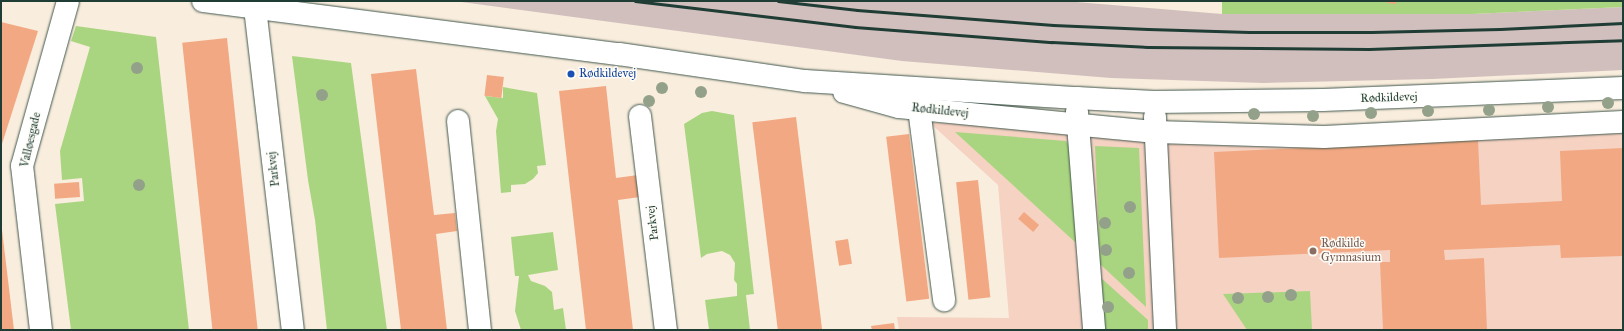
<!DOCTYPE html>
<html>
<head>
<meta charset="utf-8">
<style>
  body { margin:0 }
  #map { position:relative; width:1624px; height:331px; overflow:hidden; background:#f9eddd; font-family:"IM FELL Great Primer",serif }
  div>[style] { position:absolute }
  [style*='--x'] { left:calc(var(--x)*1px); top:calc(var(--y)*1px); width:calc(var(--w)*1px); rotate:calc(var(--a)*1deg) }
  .built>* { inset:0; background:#f6d2c3 }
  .industrial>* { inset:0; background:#d1bfbd }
  .green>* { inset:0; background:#aad580 }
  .building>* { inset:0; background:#f2a882; transform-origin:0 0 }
  .roads { filter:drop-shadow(0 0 1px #40574d) drop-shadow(0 0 1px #40574d) }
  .minor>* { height:22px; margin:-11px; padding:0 11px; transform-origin:11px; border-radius:11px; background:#fff }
  .rail>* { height:3px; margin:-1.5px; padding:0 1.5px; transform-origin:1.5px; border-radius:1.5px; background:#1f3d34 }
  .trees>* { width:12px; height:12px; margin:-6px; border-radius:50%; background:#94a18a }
  .dots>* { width:11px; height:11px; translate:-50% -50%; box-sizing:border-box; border:2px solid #fdfcf7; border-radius:50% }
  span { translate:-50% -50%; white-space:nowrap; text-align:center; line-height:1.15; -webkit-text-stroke:3px #fdfcf7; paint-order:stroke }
  .transit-label { font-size:12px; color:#164399 }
  .left { translate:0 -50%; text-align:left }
  .street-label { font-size:12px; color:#1f3d34 }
  .education-label { font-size:12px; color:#785e54 }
  .frame { position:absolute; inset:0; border:2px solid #1f3d34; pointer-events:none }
</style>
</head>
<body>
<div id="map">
  <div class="built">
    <i style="clip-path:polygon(930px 123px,1623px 128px,1623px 330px,899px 330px,897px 317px,1009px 318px,998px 185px)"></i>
  </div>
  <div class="industrial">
    <i style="clip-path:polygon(454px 1px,1064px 1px,1222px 14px,1472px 14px,1623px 7px,1623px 70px,1432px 79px,1264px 83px,1111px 78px,902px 61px)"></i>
  </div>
  <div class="green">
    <i style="clip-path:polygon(1222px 1px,1623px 1px,1623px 7px,1472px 14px,1222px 14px)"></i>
    <i style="clip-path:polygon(76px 26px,156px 37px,189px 330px,71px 330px,55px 204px,84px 201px,82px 178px,62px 180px,60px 151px,90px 47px,71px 41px)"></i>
    <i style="clip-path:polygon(292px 56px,351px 63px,387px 330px,327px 330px,315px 220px,308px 180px)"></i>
    <i style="clip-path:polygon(503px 87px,537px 93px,546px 165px,537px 166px,538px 173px,533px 179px,525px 184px,511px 185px,511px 192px,501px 193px,496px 131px,498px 119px,485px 96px,503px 98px)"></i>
    <i style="clip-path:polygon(712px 111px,734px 115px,754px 294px,746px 295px,750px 330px,709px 330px,705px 300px,737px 296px,737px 284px,734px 280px,735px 263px,730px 255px,722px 251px,707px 254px,701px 258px,684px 124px,702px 113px)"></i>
    <i style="clip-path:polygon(955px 132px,1066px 141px,1072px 150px,1076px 243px)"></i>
    <i style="clip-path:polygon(1095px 146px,1139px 148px,1146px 307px,1100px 264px)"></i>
    <i style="clip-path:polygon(553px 232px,558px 270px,528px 275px,531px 281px,545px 286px,552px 292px,554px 310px,563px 308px,566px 330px,521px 330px,515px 311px,519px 276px,515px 276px,511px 237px)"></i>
    <i style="clip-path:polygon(1100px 277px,1148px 320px,1148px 330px,1103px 330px)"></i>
    <i style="clip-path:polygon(1310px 291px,1312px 330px,1247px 330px,1223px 294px)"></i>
  </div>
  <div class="building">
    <i style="clip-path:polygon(1387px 1px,1396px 1px,1396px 4px,1387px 3px)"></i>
    <i style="clip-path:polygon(1px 22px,38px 31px,1px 147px)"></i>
    <i style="left:227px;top:38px;width:294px;height:45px;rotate:84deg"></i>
    <i style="clip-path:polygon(416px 69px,434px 215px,455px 213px,457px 231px,436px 234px,447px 330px,401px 330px,371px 74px)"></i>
    <i style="left:487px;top:75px;width:17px;height:21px;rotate:7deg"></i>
    <i style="clip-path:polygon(606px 86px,616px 178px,638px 175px,640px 197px,618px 200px,633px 330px,586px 330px,559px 91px)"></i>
    <i style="left:796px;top:117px;width:215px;height:44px;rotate:83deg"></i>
    <i style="left:909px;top:134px;width:166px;height:23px;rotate:83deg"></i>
    <i style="clip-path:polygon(1478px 140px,1481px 205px,1562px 201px,1560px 151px,1623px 148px,1623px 256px,1561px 258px,1560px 245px,1444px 250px,1445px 260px,1484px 258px,1487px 330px,1383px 330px,1380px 262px,1390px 262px,1390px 250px,1219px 258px,1214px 152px)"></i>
    <i style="left:978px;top:180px;width:118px;height:22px;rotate:84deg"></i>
    <i style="left:79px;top:182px;width:15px;height:25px;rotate:86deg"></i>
    <i style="left:1024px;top:212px;width:20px;height:9px;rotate:41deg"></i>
    <i style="clip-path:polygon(1px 230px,2px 230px,14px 330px,1px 330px)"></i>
    <i style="left:848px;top:239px;width:25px;height:13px;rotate:81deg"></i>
    <i style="clip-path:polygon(894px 323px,895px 330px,872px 330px,871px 326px)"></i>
  </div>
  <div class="roads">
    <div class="minor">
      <i style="--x:203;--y:1;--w:419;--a:7.3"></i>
      <i style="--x:619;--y:54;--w:188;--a:8.3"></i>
      <i style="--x:805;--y:81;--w:273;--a:3.6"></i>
      <i style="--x:1077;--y:98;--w:77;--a:3"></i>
      <i style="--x:1154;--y:102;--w:169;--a:-0.7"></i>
      <i style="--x:1323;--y:100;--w:300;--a:-2.3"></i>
      <i style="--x:255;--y:8;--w:324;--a:83.3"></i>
      <i style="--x:844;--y:92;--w:57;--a:15.3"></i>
      <i style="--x:899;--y:107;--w:258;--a:5.6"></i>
      <i style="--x:1156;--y:132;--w:168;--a:1.7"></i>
      <i style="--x:1324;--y:137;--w:299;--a:-2.9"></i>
      <i style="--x:919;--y:109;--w:193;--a:82.5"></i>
      <i style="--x:1077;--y:112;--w:219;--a:85.5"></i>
      <i style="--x:640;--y:116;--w:216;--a:83.1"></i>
      <i style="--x:1155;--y:117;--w:213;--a:87.3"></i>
      <i style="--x:458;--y:121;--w:210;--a:84"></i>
      <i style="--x:41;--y:330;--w:165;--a:-96.6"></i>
      <i style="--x:22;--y:166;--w:171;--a:-74.4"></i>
    </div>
  </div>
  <div class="rail">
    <i style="--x:635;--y:1;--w:222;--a:6.7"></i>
    <i style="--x:855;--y:27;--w:198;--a:4.4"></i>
    <i style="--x:1052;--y:42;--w:96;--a:3"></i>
    <i style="--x:1148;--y:47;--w:221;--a:0.5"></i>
    <i style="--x:1369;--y:49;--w:254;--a:-2"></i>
    <i style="--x:778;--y:1;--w:80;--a:6.5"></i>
    <i style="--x:857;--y:10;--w:197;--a:4.4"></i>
    <i style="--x:1053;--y:25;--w:95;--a:2.4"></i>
    <i style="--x:1148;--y:29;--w:101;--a:1.7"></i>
    <i style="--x:1249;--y:32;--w:122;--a:0"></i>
    <i style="--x:1371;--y:32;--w:129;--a:-1.3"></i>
    <i style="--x:1500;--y:29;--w:123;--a:-2.8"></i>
  </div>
  <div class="trees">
    <i style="left:137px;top:68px"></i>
    <i style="left:662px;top:88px"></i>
    <i style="left:701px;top:92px"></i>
    <i style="left:322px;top:95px"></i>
    <i style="left:649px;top:101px"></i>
    <i style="left:1608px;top:103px"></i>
    <i style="left:1548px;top:107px"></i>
    <i style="left:1489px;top:110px"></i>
    <i style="left:1428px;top:111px"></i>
    <i style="left:1371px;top:113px"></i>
    <i style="left:1254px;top:114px"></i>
    <i style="left:1313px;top:116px"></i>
    <i style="left:139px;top:185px"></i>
    <i style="left:1130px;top:207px"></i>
    <i style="left:1105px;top:223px"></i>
    <i style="left:1106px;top:250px"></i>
    <i style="left:1129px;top:273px"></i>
    <i style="left:1291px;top:295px"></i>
    <i style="left:1268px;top:297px"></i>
    <i style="left:1238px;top:298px"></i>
    <i style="left:1108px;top:307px"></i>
  </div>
  <div class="dots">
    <i style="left:571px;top:74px;background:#1a4fb4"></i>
    <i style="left:1313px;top:251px;background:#8d6e63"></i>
  </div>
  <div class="transit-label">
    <span class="left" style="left:579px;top:74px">Rødkildevej</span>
  </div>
  <div class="street-label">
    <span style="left:1389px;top:98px;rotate:-2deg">Rødkildevej</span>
    <span style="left:940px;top:111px;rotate:6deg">Rødkildevej</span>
    <span style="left:31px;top:140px;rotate:-77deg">Valløesgade</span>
    <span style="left:274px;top:169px;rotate:-97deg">Parkvej</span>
    <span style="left:653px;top:223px;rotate:-97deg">Parkvej</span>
  </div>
  <div class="education-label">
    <span class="left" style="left:1321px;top:251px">Rødkilde<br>Gymnasium</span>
  </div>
  <div class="frame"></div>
</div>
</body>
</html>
